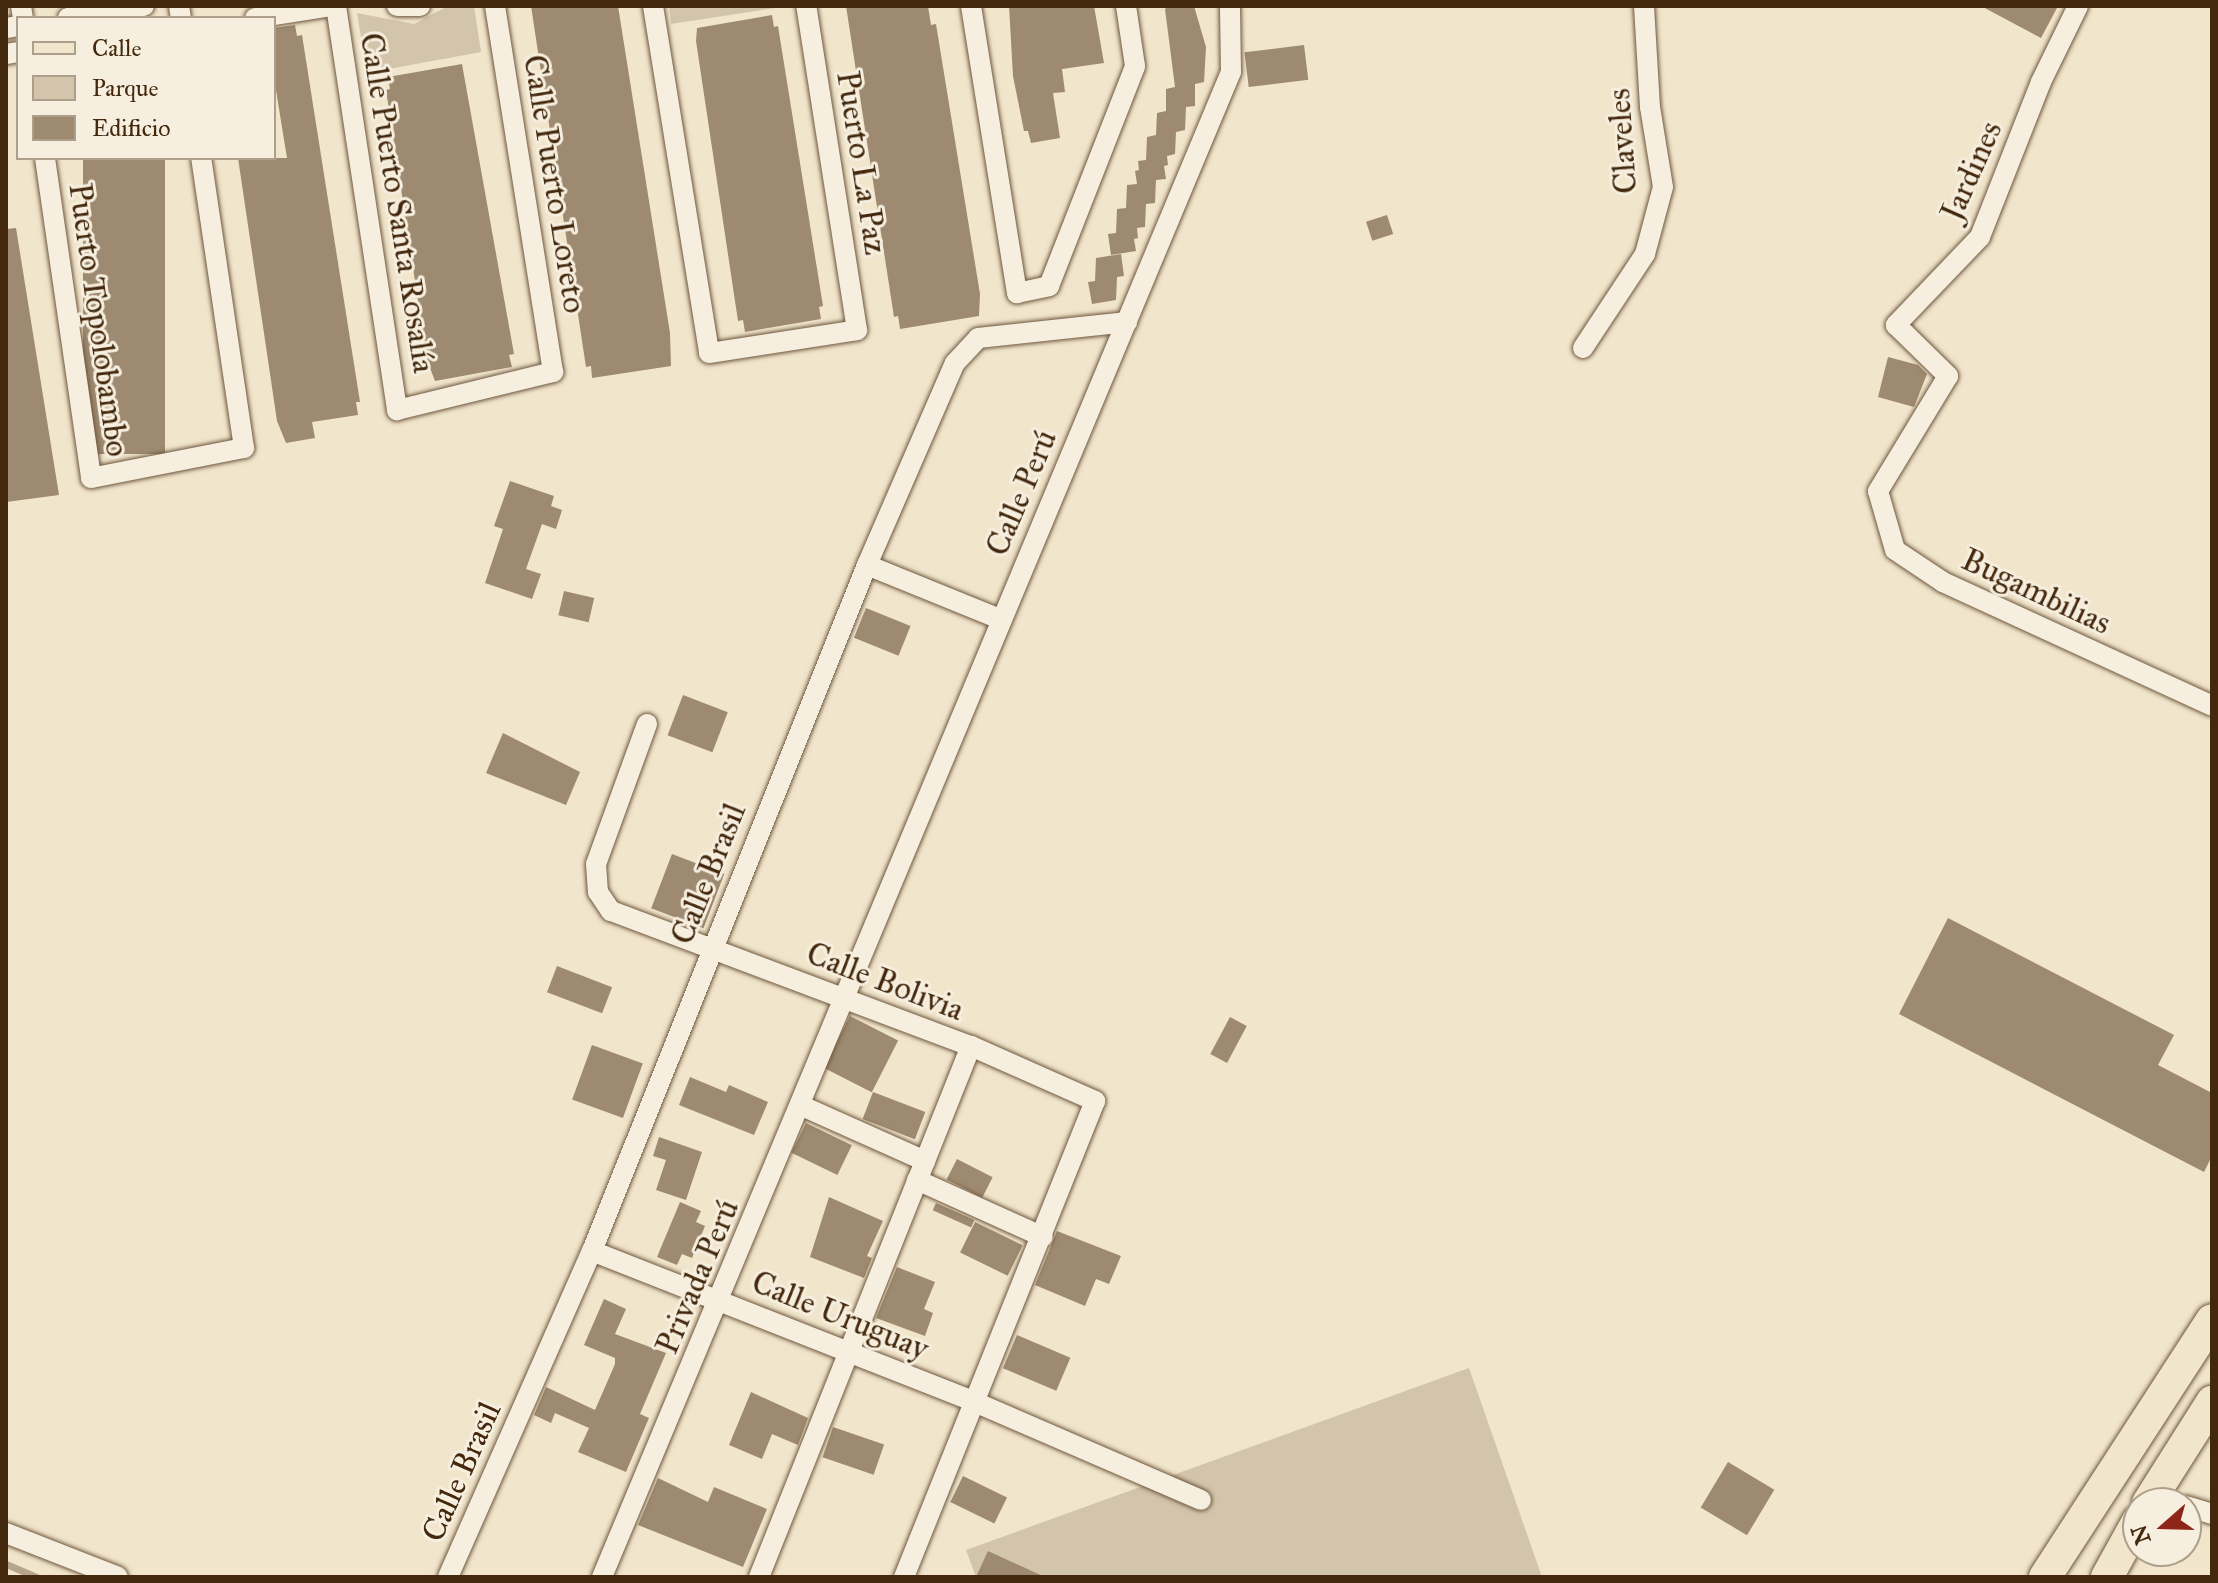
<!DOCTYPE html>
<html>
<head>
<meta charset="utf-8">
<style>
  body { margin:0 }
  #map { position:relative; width:2218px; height:1583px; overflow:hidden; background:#f1e5cc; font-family:"IM FELL Great Primer",serif }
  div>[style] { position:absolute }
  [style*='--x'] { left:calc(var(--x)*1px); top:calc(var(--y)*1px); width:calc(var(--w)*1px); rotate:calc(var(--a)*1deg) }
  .green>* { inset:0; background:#d3c5ac }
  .stream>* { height:7px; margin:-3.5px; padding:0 3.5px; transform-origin:3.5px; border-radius:3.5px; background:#b6a58b }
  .building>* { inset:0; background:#9d8a70; transform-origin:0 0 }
  .roads { filter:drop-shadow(0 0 2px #6e573d) drop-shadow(0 0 2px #6e573d) }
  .minor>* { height:20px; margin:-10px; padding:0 10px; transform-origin:10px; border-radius:10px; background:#f6eede }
  .primary>* { height:32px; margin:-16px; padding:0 16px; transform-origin:16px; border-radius:16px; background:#f1e5cc }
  span { translate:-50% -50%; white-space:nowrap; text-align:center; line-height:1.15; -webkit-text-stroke:6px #f6eede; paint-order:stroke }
  .street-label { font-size:32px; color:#43280d }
  .frame { position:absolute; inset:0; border:8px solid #43280d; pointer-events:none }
  .legend { position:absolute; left:16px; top:16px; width:260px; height:144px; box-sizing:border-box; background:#f6eede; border:2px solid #ae9f8a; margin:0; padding:10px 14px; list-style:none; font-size:24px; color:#43280d }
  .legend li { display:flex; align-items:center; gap:16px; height:40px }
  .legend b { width:40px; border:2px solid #ae9f8a }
  .north { position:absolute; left:2122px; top:1487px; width:80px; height:80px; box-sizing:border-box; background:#f6eede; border:2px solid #ae9f8a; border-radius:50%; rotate:250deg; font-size:22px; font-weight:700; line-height:32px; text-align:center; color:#43280d }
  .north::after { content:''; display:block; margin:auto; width:28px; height:36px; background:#8f2418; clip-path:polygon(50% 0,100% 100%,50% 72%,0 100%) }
</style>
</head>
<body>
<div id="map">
  <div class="green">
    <i style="clip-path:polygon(448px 6px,474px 6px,481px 52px,367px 73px,357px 13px,414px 24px)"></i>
    <i style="clip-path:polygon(669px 6px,788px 6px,671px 24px)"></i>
    <i style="clip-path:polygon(1469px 1368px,1542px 1577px,976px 1577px,966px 1550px)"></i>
  </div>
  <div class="stream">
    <i style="--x:6;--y:1564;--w:33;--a:23"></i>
  </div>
  <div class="building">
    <i style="clip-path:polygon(531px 6px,618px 6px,670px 333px,671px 366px,592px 378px,591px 366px,586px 367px)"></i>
    <i style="clip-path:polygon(846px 6px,928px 6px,931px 25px,936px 24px,980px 294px,979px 316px,900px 329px,898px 316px,894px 317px)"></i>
    <i style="clip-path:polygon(1009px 6px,1094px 6px,1104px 63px,1062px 69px,1065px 92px,1053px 93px,1060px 138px,1031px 143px,1028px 131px,1024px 131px,1013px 76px)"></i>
    <i style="clip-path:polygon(1169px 6px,1194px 6px,1206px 47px,1204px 82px,1195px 84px,1195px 106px,1186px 107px,1185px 130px,1176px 132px,1175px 154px,1167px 156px,1168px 165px,1164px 166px,1166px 179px,1156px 180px,1155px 203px,1146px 204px,1145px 227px,1137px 228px,1138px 238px,1134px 239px,1136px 251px,1111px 255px,1108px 234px,1116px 233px,1117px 209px,1126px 208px,1127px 185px,1137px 184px,1135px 171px,1139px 170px,1138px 161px,1146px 160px,1147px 137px,1156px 135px,1157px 113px,1166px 111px,1166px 89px,1175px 87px,1165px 9px)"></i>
    <i style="clip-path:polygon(1981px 6px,2058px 6px,2041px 38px)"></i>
    <i style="clip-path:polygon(772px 15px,774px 27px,778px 26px,823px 306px,819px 307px,821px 319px,745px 332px,743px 320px,738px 321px,696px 41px,697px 28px)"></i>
    <i style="clip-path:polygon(295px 25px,297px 36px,302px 35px,360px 402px,356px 402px,358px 415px,312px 422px,315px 438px,286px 443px,277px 421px,238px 158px,287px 158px,274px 78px,274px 28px)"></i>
    <i style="left:1304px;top:45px;width:35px;height:60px;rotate:83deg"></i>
    <i style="clip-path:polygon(462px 64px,514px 354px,509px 355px,512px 367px,435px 381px,427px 360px,386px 90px,390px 89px,388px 77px)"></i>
    <i style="left:83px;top:158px;width:82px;height:296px"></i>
    <i style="left:1387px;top:215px;width:20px;height:22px;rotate:72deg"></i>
    <i style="clip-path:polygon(16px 228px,59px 495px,6px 502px,6px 229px)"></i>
    <i style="clip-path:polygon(1121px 254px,1124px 276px,1117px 277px,1116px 300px,1092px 304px,1088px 282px,1095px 281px,1096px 258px)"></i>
    <i style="clip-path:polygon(1888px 357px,1918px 365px,1927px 374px,1914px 407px,1878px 397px)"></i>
    <i style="clip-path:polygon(510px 481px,554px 496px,551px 506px,562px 510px,556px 529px,542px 524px,526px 569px,541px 574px,532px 599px,485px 583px,503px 529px,494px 526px)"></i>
    <i style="left:564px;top:591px;width:31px;height:25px;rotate:13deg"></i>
    <i style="left:866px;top:608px;width:48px;height:32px;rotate:22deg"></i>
    <i style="left:683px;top:695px;width:48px;height:43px;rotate:21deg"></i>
    <i style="clip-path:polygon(503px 733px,580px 772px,566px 805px,486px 773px)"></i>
    <i style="left:672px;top:854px;width:56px;height:58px;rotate:21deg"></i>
    <i style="clip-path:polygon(1948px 918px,2174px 1035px,2158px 1065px,2212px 1093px,2212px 1156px,2204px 1172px,1899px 1014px)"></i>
    <i style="left:557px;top:966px;width:59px;height:28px;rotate:21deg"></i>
    <i style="left:850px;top:1016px;width:54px;height:58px;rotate:27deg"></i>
    <i style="left:1230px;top:1017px;width:19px;height:42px;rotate:28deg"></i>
    <i style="left:592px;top:1045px;width:54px;height:58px;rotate:20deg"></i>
    <i style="clip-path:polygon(690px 1077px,726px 1092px,729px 1085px,768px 1102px,754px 1135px,679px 1105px)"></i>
    <i style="left:873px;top:1092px;width:56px;height:29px;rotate:21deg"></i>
    <i style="left:806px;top:1123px;width:51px;height:33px;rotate:26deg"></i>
    <i style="clip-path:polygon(659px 1137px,702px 1152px,686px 1200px,656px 1190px,666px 1160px,653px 1156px)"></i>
    <i style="left:957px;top:1159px;width:40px;height:23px;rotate:27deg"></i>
    <i style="clip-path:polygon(829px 1197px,883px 1221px,867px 1256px,872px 1258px,864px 1278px,810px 1257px)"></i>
    <i style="clip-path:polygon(680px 1202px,701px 1211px,696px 1222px,705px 1226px,692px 1258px,682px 1254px,677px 1265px,657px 1257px)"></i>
    <i style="left:936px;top:1203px;width:42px;height:8px;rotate:24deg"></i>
    <i style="left:975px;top:1222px;width:53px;height:34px;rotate:26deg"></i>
    <i style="clip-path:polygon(1057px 1231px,1121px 1256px,1109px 1284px,1096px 1279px,1085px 1306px,1035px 1285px)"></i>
    <i style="clip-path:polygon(897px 1267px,935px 1282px,924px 1309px,933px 1313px,925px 1336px,876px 1318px)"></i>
    <i style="clip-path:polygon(604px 1299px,626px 1309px,615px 1334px,666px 1353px,640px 1414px,649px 1418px,626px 1472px,578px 1452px,589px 1428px,555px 1413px,551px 1423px,534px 1415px,546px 1387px,595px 1410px,615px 1364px,615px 1358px,584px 1345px)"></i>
    <i style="left:1017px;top:1335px;width:58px;height:36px;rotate:23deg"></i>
    <i style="clip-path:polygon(751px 1392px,808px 1418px,798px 1445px,772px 1434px,762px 1459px,729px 1445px)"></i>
    <i style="left:833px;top:1427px;width:54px;height:32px;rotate:19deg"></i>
    <i style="left:1728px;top:1462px;width:54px;height:53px;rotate:31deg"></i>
    <i style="left:963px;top:1476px;width:49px;height:29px;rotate:26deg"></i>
    <i style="clip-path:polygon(658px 1478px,708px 1502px,714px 1487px,767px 1509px,743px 1567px,638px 1525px)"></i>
    <i style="clip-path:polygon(988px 1551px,1045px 1577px,976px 1577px)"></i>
  </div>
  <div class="roads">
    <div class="minor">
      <i style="--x:21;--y:6;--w:12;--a:81"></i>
      <i style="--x:179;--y:6;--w:12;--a:81"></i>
      <i style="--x:336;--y:6;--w:409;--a:81.4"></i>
      <i style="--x:397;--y:410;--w:161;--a:-13.7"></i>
      <i style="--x:553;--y:372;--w:371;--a:-99"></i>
      <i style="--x:397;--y:6;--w:23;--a:0"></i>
      <i style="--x:653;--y:6;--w:351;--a:80.8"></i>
      <i style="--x:709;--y:353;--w:150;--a:-8.8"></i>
      <i style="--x:857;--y:330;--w:328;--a:-98.9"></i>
      <i style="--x:971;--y:6;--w:291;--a:80.9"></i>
      <i style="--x:1017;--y:293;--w:33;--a:-12"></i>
      <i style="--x:1049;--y:286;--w:236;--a:-68.6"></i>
      <i style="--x:1135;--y:66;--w:61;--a:-98.5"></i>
      <i style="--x:2078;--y:6;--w:85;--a:116"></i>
      <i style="--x:2041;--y:82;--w:167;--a:111.5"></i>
      <i style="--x:1980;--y:237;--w:122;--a:133.7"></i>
      <i style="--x:1896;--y:325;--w:73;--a:44.4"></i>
      <i style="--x:1948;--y:376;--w:135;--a:121.3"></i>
      <i style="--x:1878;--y:491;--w:61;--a:73.9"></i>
      <i style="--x:1895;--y:550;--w:58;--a:33.7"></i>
      <i style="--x:1943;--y:582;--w:296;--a:24.7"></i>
      <i style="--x:68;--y:18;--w:77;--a:-9"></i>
      <i style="--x:255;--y:18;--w:78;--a:-8.9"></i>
      <i style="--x:6;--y:28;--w:12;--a:-9"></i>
      <i style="--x:6;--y:54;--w:12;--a:-9"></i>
      <i style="--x:45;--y:158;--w:323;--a:81.8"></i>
      <i style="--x:91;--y:478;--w:156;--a:-11.1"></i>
      <i style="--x:244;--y:448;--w:293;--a:-98.4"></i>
      <i style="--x:1583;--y:348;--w:113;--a:-56.6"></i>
      <i style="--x:1645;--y:254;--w:69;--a:-75"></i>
      <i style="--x:1663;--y:187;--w:81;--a:-99.2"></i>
      <i style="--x:1650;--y:107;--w:101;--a:-93.4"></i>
      <i style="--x:867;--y:565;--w:144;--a:22.1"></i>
      <i style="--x:647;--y:724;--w:149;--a:110"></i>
      <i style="--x:596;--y:864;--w:28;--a:86"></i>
      <i style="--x:598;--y:892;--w:23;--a:56"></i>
      <i style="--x:611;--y:911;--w:384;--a:20.6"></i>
      <i style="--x:971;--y:1046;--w:136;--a:23.9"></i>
      <i style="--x:1095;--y:1101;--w:513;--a:111.86"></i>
      <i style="--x:802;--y:1106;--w:135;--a:24.1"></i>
      <i style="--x:917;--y:1180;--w:138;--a:24.3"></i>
      <i style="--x:592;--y:1251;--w:414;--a:21.5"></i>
      <i style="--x:977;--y:1403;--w:244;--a:23.4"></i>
      <i style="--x:2186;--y:1506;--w:27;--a:17"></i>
      <i style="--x:6;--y:1533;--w:120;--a:21.4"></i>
      <i style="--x:448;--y:1577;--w:356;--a:-66.2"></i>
      <i style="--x:592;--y:1251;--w:739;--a:-68.16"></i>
      <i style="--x:867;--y:565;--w:220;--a:-66.5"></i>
      <i style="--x:955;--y:363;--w:34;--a:-47"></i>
      <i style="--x:978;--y:338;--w:150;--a:-6.1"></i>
      <i style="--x:602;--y:1577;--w:1631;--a:-67.32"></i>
      <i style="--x:1231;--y:72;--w:66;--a:-90.9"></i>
      <i style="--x:759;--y:1577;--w:572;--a:-68.24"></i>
    </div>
    <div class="primary">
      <i style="--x:2148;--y:1503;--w:120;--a:-57.6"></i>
      <i style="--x:2045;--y:1577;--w:306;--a:-57"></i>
      <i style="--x:2107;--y:1577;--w:64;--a:-61"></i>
    </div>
  </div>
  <div class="street-label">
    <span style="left:1623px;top:141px;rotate:-94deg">Claveles</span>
    <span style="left:861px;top:163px;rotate:81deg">Puerto La Paz</span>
    <span style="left:1972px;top:171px;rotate:-66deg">Jardines</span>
    <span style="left:554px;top:184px;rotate:81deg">Calle Puerto Loreto</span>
    <span style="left:397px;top:203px;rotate:81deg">Calle Puerto Santa Rosalía</span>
    <span style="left:98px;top:320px;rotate:82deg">Puerto Topolobambo</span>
    <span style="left:1022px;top:493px;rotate:-67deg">Calle Perú</span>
    <span style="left:2036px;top:592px;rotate:25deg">Bugambilias</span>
    <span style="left:709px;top:874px;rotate:-68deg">Calle Brasil</span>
    <span style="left:885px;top:982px;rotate:21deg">Calle Bolivia</span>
    <span style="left:698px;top:1277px;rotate:-67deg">Privada Perú</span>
    <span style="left:840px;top:1316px;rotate:22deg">Calle Uruguay</span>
    <span style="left:462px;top:1472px;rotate:-66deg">Calle Brasil</span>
  </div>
  <div class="frame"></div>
  <ul class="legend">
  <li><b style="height:10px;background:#f1e5cc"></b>Calle</li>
  <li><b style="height:22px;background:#d3c5ac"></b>Parque</li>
  <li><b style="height:22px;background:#9d8a70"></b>Edificio</li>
  </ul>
  <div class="north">N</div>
</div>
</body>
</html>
